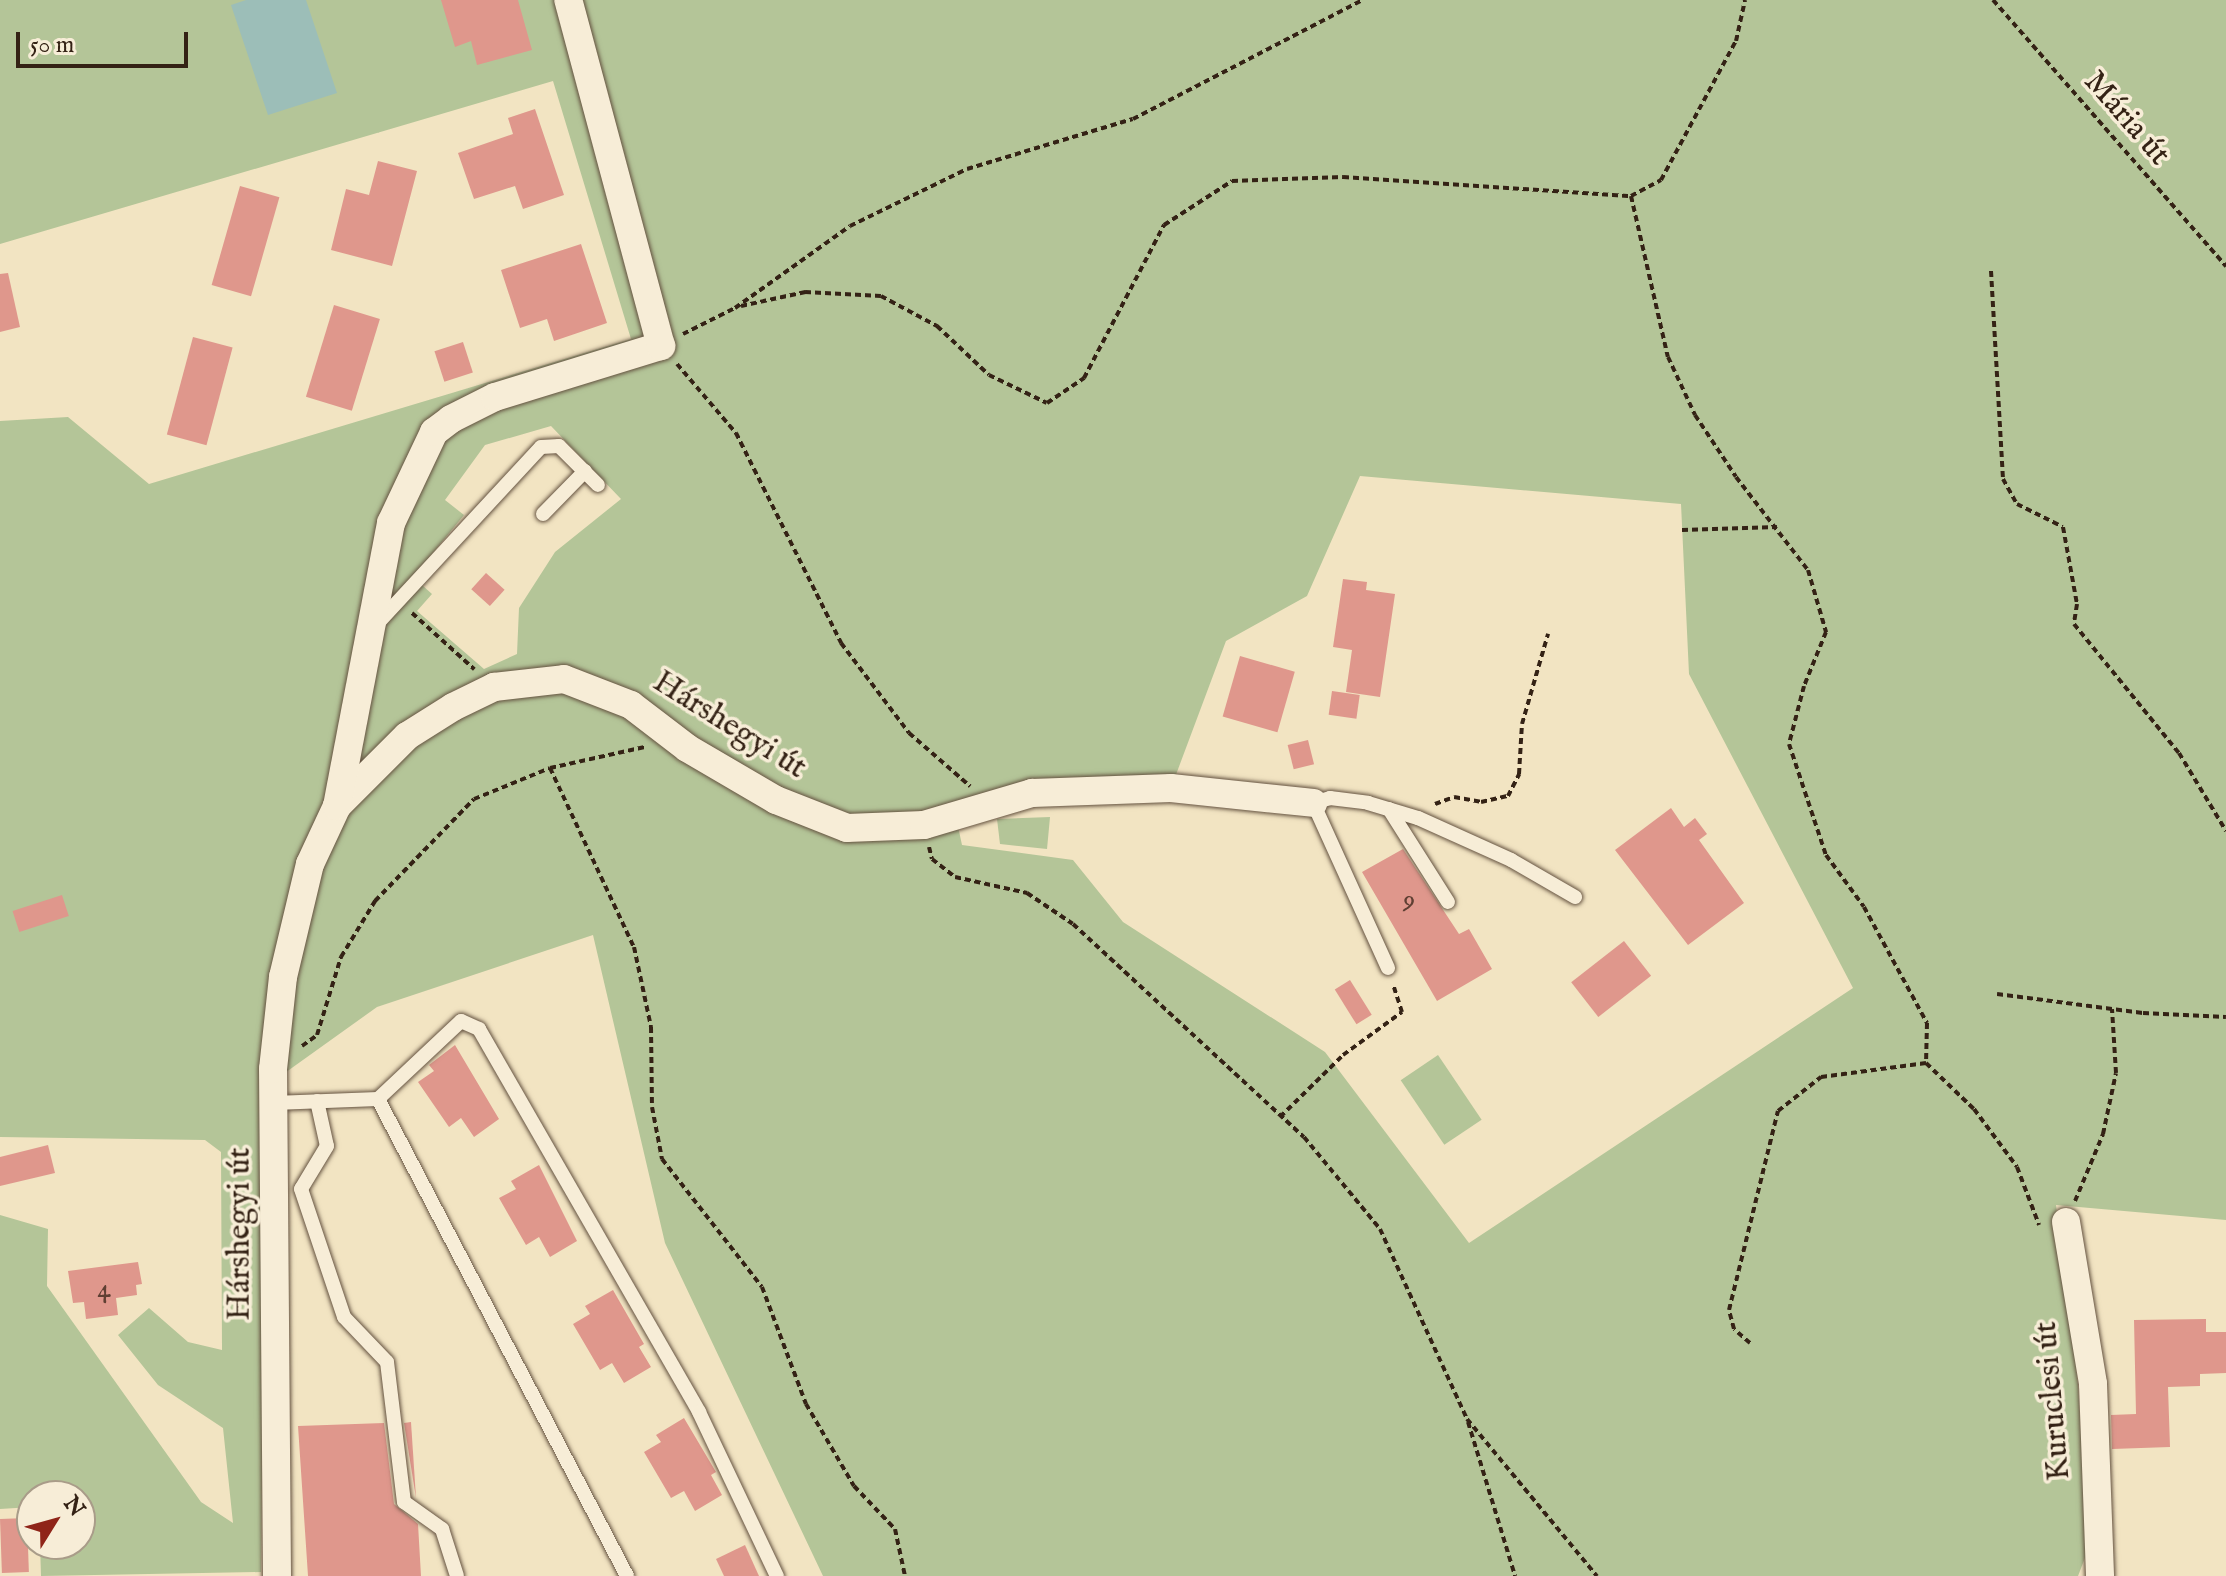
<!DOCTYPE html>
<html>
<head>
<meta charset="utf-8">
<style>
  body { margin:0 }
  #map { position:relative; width:2226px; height:1576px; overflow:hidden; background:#f2e4c2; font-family:"IM FELL English",serif }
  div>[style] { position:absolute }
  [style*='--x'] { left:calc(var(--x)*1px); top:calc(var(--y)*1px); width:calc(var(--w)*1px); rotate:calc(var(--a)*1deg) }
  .green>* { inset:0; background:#b4c598; transform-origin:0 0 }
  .water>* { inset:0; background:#9cbeb8 }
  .building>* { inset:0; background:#df978c; transform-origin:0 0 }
  .path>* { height:4px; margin-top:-2px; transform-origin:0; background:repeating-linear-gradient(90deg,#342215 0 6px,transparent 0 10px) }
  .roads { filter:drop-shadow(0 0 2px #645240) drop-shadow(0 0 2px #645240) }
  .service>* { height:14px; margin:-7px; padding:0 7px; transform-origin:7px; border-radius:7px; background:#f7edd7 }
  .minor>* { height:28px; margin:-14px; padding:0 14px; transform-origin:14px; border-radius:14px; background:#f7edd7 }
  span { translate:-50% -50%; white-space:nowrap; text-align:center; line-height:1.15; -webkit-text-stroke:7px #f7edd7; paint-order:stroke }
  .number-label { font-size:28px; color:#5f3f33 }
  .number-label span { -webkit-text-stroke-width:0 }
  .street-label { font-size:32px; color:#342215 }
  .north { position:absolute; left:16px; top:1480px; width:80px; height:80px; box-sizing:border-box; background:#f7edd7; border:2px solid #a99c89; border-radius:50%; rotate:53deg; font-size:22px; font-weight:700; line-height:32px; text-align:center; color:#342215 }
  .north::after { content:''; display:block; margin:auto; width:28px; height:36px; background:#8f2418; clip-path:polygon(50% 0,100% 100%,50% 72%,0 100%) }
  .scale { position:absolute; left:16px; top:32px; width:172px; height:36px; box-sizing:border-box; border:4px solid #342215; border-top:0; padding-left:10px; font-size:24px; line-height:28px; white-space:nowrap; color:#342215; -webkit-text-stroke:6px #f7edd7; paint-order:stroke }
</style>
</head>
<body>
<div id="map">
  <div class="green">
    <i style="clip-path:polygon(evenodd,0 0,2226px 0,2226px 1220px,2056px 1205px,2078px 1384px,2088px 1550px,2078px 1576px,823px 1576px,665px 1243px,593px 935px,377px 1007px,282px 1075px,266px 1078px,261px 1572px,41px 1576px,40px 1544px,80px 1544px,80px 1496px,32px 1496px,32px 1507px,0 1509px,0 1215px,48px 1229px,47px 1286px,201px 1502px,233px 1523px,223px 1428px,158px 1385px,118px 1335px,149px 1308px,188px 1342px,222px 1350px,221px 1152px,205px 1140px,0 1137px,0 421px,68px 417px,149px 484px,631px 339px,553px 81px,0 244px,0 0,551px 426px,621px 499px,555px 552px,519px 608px,517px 654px,484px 669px,417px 611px,432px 594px,413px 577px,464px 515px,445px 500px,485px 445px,551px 426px,0 0,1360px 476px,1681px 504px,1689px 674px,1853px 988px,1469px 1243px,1325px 1052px,1123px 922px,1073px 860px,962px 845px,956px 817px,1171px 788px,1226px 641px,1307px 596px,1360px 476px)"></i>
    <i style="clip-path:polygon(1050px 817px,1047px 849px,1000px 844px,997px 819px)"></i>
    <i style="left:1438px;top:1055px;width:78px;height:45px;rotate:56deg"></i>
  </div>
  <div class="water">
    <i style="clip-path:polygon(246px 0,306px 0,337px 93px,268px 115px,231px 5px)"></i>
  </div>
  <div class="building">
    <i style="clip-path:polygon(441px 0,518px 0,532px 50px,477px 65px,471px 41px,455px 47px)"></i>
    <i style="clip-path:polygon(535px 109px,564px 195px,523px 209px,515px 186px,474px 199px,458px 153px,513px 134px,508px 118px)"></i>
    <i style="clip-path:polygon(378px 161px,417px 171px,392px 266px,331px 250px,346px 189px,369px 195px)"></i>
    <i style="left:240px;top:186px;width:41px;height:103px;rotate:16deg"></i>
    <i style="clip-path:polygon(581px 244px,607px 323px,554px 341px,547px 319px,520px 328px,501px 270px)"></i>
    <i style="clip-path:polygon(8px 273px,20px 327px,0 332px,0 274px)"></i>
    <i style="left:334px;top:305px;width:48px;height:96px;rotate:17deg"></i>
    <i style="left:193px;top:337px;width:41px;height:101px;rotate:15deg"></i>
    <i style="left:463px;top:342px;width:32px;height:30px;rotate:72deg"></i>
    <i style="left:486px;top:573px;width:25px;height:22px;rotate:42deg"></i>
    <i style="clip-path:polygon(1343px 579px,1367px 582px,1366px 590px,1395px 594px,1380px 697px,1346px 692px,1352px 650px,1333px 647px)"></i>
    <i style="left:1240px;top:656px;width:57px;height:63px;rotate:16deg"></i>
    <i style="left:1332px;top:691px;width:28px;height:24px;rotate:8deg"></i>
    <i style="left:1308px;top:740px;width:25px;height:21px;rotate:76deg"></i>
    <i style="clip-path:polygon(1671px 808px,1684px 827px,1695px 818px,1707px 834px,1699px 840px,1744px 903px,1688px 945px,1615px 850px)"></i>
    <i style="clip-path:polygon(1403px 849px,1459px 934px,1469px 929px,1492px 969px,1437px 1001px,1362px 872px)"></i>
    <i style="left:62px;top:895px;width:22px;height:52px;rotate:72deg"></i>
    <i style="left:1624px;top:941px;width:44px;height:67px;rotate:52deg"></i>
    <i style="left:1350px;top:980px;width:41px;height:18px;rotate:58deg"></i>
    <i style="clip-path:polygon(455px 1045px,499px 1119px,474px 1137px,461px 1118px,449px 1127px,418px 1082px,434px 1071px,429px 1065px)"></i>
    <i style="clip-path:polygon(48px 1145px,55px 1173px,0 1186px,0 1157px)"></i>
    <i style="clip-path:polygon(539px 1165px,577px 1241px,550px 1257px,539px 1237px,526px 1245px,499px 1198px,516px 1189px,511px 1181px)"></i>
    <i style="clip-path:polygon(138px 1262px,142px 1284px,136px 1285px,137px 1295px,116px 1298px,118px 1315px,86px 1319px,84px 1302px,73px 1303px,68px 1271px)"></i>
    <i style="clip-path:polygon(613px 1290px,644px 1344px,639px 1347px,651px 1367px,624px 1383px,612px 1363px,600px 1370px,573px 1324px,590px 1314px,585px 1306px)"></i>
    <i style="clip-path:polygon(2206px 1319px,2206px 1332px,2226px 1332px,2226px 1373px,2200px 1374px,2200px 1386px,2168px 1387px,2170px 1447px,2112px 1449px,2111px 1415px,2136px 1414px,2134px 1320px)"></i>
    <i style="clip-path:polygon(684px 1418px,716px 1472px,711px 1475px,722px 1495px,695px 1511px,684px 1491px,671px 1498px,644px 1452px,661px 1442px,656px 1435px)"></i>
    <i style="clip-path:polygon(411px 1422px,416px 1498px,404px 1423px)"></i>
    <i style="clip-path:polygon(384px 1423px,394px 1504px,418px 1524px,421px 1576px,308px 1576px,298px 1426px)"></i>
    <i style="left:27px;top:1518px;width:54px;height:27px;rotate:88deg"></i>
    <i style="clip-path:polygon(745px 1545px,759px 1576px,724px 1576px,716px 1559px)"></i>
  </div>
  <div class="path">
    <i style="--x:1993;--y:0;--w:354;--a:48.8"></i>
    <i style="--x:1631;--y:196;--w:165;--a:77.1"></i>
    <i style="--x:1668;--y:357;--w:64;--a:65"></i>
    <i style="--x:1695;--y:415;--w:74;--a:56.5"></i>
    <i style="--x:1736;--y:477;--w:118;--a:52.3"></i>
    <i style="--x:1808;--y:570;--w:65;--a:73.8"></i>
    <i style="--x:1826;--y:632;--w:58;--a:112.2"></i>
    <i style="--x:1804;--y:686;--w:60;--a:104.5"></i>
    <i style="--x:1789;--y:744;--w:117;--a:71.6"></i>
    <i style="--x:1826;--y:855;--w:64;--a:53.8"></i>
    <i style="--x:1864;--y:907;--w:132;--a:61.5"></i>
    <i style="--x:1927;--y:1023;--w:40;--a:91.4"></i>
    <i style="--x:1926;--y:1063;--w:66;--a:43.8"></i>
    <i style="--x:1974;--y:1109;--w:72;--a:53.4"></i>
    <i style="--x:2017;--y:1167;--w:62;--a:69.2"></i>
    <i style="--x:1991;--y:271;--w:208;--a:86.7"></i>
    <i style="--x:2003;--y:479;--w:29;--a:61"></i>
    <i style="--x:2017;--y:504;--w:51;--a:26.6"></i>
    <i style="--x:2063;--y:527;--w:78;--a:79.7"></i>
    <i style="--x:2077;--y:604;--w:20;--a:99"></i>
    <i style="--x:2074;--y:624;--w:166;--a:50.9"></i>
    <i style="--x:2179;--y:753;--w:91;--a:58.9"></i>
    <i style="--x:741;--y:306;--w:66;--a:-12.3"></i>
    <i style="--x:805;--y:292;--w:76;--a:3"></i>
    <i style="--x:881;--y:296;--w:64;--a:28.2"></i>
    <i style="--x:937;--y:326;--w:71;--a:43.3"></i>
    <i style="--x:989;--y:375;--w:64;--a:25.8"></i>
    <i style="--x:1047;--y:403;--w:45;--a:-34"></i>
    <i style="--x:1084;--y:378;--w:173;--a:-62.4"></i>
    <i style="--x:1164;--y:225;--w:81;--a:-32.9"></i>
    <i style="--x:1232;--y:181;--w:111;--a:-2.1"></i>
    <i style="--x:1343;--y:177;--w:289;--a:3.8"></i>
    <i style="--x:1631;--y:196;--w:34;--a:-28"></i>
    <i style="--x:1661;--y:180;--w:158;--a:-61.7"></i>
    <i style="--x:1736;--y:41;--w:42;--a:-77.6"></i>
    <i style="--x:683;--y:334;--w:58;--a:-26.6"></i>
    <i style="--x:735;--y:308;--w:141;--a:-35.5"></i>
    <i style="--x:850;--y:226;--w:130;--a:-26"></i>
    <i style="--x:967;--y:169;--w:173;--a:-16.8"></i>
    <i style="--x:1133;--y:119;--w:259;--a:-27.4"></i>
    <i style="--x:677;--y:364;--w:91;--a:49.5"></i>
    <i style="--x:736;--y:433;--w:235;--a:63.4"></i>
    <i style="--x:841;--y:643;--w:113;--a:52.9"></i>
    <i style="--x:909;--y:733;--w:81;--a:41"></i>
    <i style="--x:1682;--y:530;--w:95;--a:-1.8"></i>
    <i style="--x:412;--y:613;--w:84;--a:42.1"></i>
    <i style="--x:550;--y:768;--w:198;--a:64.9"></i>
    <i style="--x:634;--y:947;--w:82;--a:78"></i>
    <i style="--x:651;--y:1027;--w:80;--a:89.3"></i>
    <i style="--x:652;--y:1107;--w:53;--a:79.1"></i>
    <i style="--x:662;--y:1159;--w:162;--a:52"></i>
    <i style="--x:762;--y:1287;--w:125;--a:69.4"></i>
    <i style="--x:806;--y:1404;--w:95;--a:59.7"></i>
    <i style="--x:854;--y:1486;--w:59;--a:46.4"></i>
    <i style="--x:895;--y:1529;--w:48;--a:78"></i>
    <i style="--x:1435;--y:804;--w:20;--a:-20"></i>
    <i style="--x:1454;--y:797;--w:27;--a:10"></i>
    <i style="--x:1481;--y:802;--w:28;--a:-13"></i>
    <i style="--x:1508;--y:796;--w:25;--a:-63"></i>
    <i style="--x:1519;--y:774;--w:50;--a:-86.6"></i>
    <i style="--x:1522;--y:724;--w:94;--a:-73.9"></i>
    <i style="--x:929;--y:847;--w:12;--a:76"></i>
    <i style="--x:932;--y:859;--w:29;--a:38"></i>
    <i style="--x:955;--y:877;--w:74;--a:12.5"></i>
    <i style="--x:1027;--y:893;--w:55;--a:34"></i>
    <i style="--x:1073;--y:924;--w:314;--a:42.7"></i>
    <i style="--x:1304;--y:1137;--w:119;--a:50.4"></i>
    <i style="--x:1380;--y:1229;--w:209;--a:65.4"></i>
    <i style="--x:1467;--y:1419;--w:204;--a:50.4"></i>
    <i style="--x:1997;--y:994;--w:147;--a:7.4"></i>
    <i style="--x:2143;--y:1013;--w:83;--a:2.8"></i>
    <i style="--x:302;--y:1046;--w:19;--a:-36"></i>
    <i style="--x:317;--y:1035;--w:82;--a:-72.9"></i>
    <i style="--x:341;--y:957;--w:66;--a:-58.7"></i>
    <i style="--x:375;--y:901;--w:142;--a:-45.9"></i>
    <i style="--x:474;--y:799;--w:82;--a:-22.2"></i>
    <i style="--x:550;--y:768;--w:97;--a:-12.5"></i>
    <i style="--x:1280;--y:1117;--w:88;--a:-44.5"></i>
    <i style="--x:1343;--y:1055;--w:73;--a:-36.1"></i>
    <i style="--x:1402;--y:1012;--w:28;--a:-108"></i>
    <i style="--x:2075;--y:1201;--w:73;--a:-67.3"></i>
    <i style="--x:2103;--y:1134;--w:62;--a:-78"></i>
    <i style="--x:2116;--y:1073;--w:64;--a:-93.6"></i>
    <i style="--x:1750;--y:1343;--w:21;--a:-139"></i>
    <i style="--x:1734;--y:1329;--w:20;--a:-105"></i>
    <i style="--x:1729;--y:1310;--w:205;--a:-76.2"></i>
    <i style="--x:1778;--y:1111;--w:55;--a:-38.3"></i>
    <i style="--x:1821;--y:1077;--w:106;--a:-7.6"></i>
    <i style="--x:1468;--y:1422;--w:161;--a:73"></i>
  </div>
  <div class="roads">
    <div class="service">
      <i style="--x:543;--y:514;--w:60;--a:-45.7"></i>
      <i style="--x:377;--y:624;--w:241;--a:-47.2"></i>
      <i style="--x:541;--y:447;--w:18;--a:-3"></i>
      <i style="--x:559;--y:446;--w:55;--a:45"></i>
      <i style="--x:1389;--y:809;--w:110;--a:57.6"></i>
      <i style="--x:1388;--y:968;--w:181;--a:-114.4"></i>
      <i style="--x:1313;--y:803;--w:18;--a:-16"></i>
      <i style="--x:1330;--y:798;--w:38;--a:7"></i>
      <i style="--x:1368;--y:803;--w:52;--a:16.7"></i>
      <i style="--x:1418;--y:818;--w:102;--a:24.3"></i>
      <i style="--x:1511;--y:860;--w:74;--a:30"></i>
      <i style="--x:378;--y:1099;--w:538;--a:62.43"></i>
      <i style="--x:317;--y:1101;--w:46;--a:77.5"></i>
      <i style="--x:327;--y:1146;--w:50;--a:121.2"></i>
      <i style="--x:301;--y:1189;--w:135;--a:71.4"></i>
      <i style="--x:344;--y:1317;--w:62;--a:46.3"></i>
      <i style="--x:387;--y:1362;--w:141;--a:83.1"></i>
      <i style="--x:404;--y:1502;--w:47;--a:35.4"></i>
      <i style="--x:442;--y:1529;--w:49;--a:72.3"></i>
      <i style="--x:274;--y:1103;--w:104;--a:-2.2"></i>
      <i style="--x:378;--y:1099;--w:114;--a:-43.2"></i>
      <i style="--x:461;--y:1021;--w:20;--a:24"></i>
      <i style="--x:479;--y:1029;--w:442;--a:60.1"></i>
      <i style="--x:699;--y:1412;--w:182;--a:64.6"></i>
    </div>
    <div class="minor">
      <i style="--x:337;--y:806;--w:99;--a:-45"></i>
      <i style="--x:407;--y:736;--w:54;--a:-32.2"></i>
      <i style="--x:453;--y:707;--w:46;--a:-26"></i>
      <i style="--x:494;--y:687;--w:70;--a:-6.5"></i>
      <i style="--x:564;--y:679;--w:72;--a:21.2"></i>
      <i style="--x:631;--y:705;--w:71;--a:37.5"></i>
      <i style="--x:687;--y:748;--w:103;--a:30.3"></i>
      <i style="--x:776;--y:800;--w:76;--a:21.5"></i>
      <i style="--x:847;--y:828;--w:77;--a:-2.2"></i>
      <i style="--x:924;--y:825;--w:113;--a:-16.5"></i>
      <i style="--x:1032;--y:793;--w:139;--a:-2.1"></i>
      <i style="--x:1171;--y:788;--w:143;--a:6"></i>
      <i style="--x:2066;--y:1222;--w:164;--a:80.5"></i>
      <i style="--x:2093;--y:1384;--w:192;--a:87.9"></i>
      <i style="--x:277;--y:1576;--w:507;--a:-90.45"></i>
      <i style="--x:273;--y:1069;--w:93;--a:-83.8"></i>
      <i style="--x:283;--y:977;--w:116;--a:-76.6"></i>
      <i style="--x:310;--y:864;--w:64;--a:-65"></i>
      <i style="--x:337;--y:806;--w:288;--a:-79.2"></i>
      <i style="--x:391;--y:523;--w:101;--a:-64.7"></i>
      <i style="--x:434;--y:432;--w:21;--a:-37"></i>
      <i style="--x:451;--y:419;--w:49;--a:-26.6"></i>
      <i style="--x:495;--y:397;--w:174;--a:-17.1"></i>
      <i style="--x:661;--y:346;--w:358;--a:-105"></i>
    </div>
  </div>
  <div class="number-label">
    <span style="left:1409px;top:901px">9</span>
    <span style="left:104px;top:1290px">4</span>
  </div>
  <div class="street-label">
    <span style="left:2126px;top:119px;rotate:49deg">Mária út</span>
    <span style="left:729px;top:726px;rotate:32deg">Hárshegyi út</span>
    <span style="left:241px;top:1234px;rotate:-90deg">Hárshegyi út</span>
    <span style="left:2054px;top:1401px;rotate:-95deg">Kuruclesi út</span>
  </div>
  <div class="north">N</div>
  <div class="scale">50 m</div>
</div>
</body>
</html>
